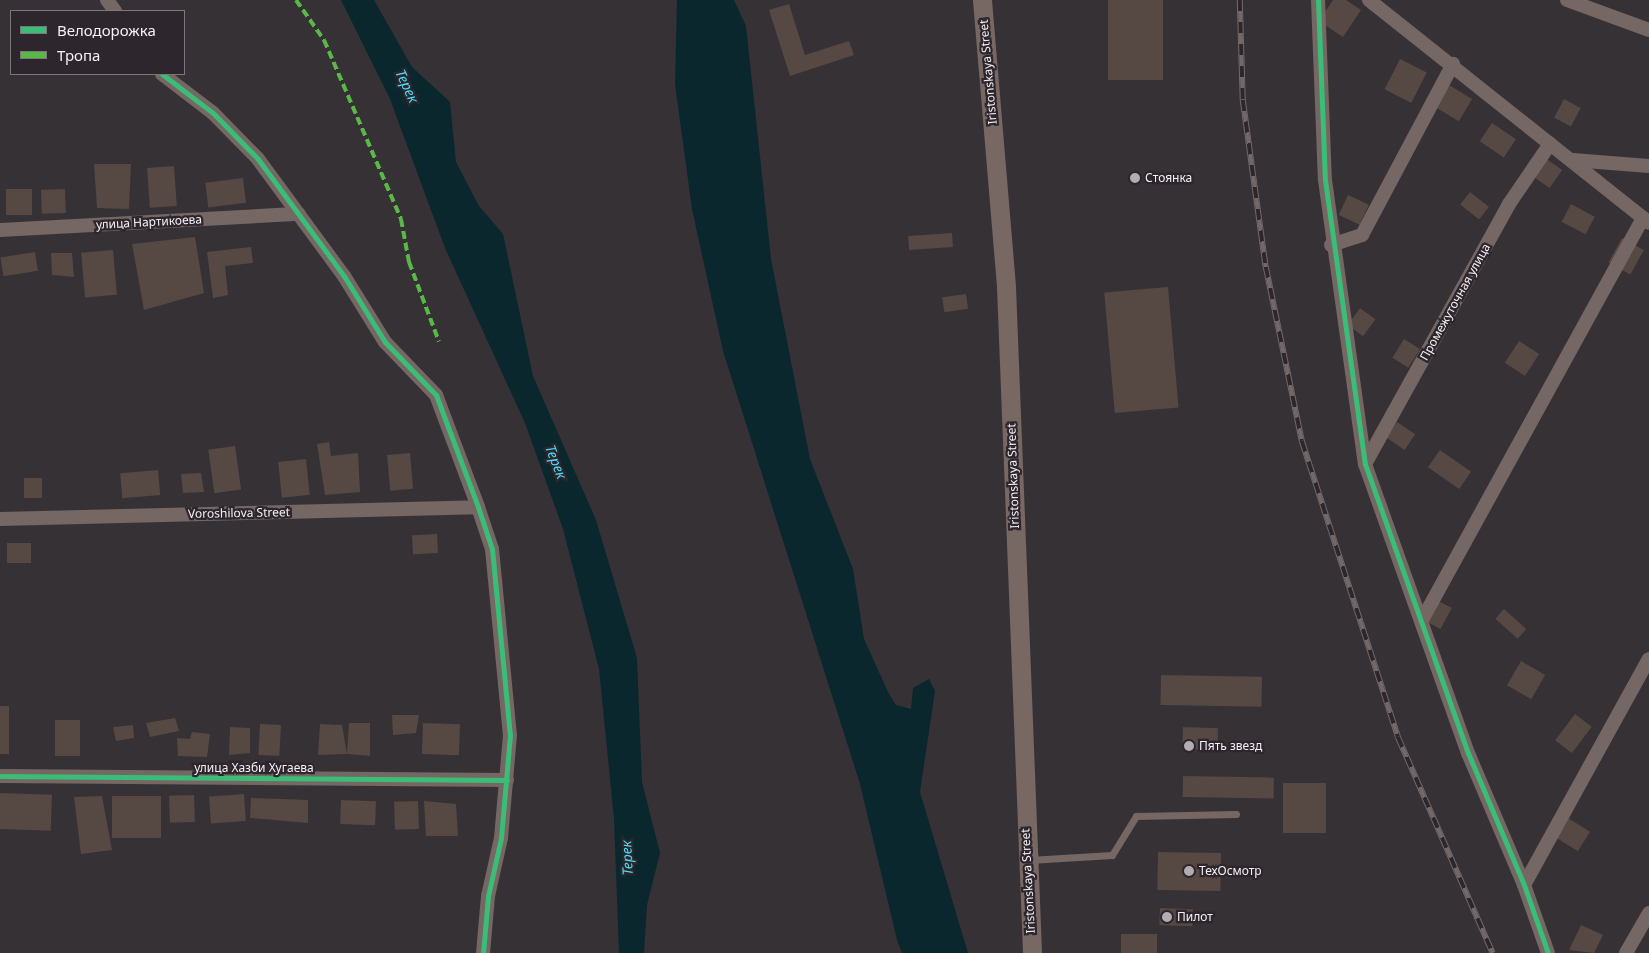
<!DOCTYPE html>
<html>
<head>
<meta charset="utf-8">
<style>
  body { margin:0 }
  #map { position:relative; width:1649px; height:953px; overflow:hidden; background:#363135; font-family:"Noto Sans",sans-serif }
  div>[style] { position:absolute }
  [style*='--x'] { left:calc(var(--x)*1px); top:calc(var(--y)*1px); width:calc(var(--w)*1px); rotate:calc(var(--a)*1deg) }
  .water>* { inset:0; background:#09272d }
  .building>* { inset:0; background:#564843; transform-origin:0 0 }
  .lane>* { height:7px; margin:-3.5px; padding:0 3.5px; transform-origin:3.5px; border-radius:3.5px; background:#756763 }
  .street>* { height:14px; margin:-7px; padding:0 7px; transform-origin:7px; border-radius:7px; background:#756763 }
  .secondary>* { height:19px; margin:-9.5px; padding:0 9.5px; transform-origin:9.5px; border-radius:9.5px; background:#776864 }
  .rail>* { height:5.5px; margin-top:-2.75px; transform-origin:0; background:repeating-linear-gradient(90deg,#2d262c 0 11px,#726868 0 22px); box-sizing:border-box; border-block:1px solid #726868 }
  .quiet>* { height:4px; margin-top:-2px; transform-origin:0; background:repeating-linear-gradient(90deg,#58b947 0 8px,transparent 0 12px) }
  .cycleway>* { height:5px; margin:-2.5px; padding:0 2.5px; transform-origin:2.5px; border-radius:2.5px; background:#3abd76 }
  .dots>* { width:14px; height:14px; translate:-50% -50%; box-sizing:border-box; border:2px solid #2d262c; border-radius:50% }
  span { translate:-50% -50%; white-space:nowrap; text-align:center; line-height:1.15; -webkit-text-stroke:4.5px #2d262c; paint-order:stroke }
  .street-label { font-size:12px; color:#f4f0f4 }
  .poi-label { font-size:12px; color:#f4f0f4 }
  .left { translate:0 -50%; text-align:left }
  .water-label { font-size:14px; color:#49ddf8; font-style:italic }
  .legend { position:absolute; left:10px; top:10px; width:175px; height:65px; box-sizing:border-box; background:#2d262c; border:1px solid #7d777c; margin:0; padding:6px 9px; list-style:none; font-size:15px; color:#f4f0f4 }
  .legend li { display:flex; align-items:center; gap:10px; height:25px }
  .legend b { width:25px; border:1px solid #7d777c }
</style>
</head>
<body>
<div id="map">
  <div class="water">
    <i style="clip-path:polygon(341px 0,374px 0,412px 67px,450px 102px,456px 162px,479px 206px,503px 234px,533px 376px,596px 520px,637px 658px,642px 782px,660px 853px,647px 905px,644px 953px,619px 953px,614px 819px,599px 669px,563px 529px,525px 423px,445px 248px,390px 99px)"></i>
    <i style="clip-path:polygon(677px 0,734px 0,746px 26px,771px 259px,810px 459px,853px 569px,864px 639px,888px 692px,896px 705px,911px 709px,913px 688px,929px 679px,935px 691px,920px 792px,968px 953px,902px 953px,897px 940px,860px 784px,723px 351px,692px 209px,675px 84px)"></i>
  </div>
  <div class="building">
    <i style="left:1108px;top:0;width:55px;height:80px"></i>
    <i style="clip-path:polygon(1333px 0,1346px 0,1361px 10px,1343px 37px,1319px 21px)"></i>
    <i style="clip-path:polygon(789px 4px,805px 55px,849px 41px,854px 55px,790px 76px,769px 10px)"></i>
    <i style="left:1400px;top:59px;width:30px;height:34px;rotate:27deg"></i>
    <i style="left:1449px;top:85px;width:27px;height:26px;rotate:31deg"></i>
    <i style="left:1564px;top:99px;width:19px;height:21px;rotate:28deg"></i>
    <i style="left:1492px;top:123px;width:29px;height:22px;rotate:34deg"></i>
    <i style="left:1545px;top:158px;width:21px;height:22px;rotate:35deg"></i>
    <i style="clip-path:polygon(94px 164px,131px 164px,129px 209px,97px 208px)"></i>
    <i style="left:174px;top:166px;width:40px;height:27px;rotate:86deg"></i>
    <i style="left:243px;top:178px;width:25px;height:38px;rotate:83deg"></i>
    <i style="left:6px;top:189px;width:26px;height:26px"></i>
    <i style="left:65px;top:189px;width:24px;height:24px;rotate:88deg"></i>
    <i style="left:1470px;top:192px;width:24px;height:16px;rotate:38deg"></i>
    <i style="left:1348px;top:195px;width:23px;height:22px;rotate:25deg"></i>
    <i style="left:1571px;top:204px;width:27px;height:20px;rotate:28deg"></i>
    <i style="left:952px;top:233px;width:14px;height:44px;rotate:86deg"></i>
    <i style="clip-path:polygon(195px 237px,204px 293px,144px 310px,132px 244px)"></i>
    <i style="left:1622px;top:238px;width:25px;height:28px;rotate:29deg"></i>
    <i style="clip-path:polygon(251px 247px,253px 263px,225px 266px,228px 295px,213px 298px,207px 252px)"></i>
    <i style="left:113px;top:250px;width:45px;height:32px;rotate:85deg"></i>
    <i style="left:35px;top:252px;width:19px;height:35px;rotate:81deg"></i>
    <i style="clip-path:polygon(51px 253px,72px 253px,74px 277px,52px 275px)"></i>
    <i style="left:1168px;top:287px;width:121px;height:64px;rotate:85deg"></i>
    <i style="left:966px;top:294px;width:15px;height:24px;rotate:82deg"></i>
    <i style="left:1360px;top:308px;width:19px;height:21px;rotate:36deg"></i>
    <i style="left:1404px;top:339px;width:19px;height:22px;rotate:32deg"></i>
    <i style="left:1519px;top:341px;width:24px;height:26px;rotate:33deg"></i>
    <i style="left:1397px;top:422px;width:22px;height:19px;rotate:34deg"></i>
    <i style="clip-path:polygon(329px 442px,331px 456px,358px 453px,360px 492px,325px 495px,317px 444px)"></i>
    <i style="left:235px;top:446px;width:44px;height:27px;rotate:82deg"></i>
    <i style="left:1440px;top:450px;width:38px;height:21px;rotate:35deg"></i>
    <i style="left:410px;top:453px;width:36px;height:23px;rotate:85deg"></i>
    <i style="left:306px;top:459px;width:36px;height:28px;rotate:84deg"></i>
    <i style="left:158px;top:470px;width:25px;height:38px;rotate:85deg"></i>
    <i style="clip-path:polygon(201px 473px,204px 492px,183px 493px,181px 474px)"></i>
    <i style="left:42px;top:478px;width:20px;height:18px;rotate:90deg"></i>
    <i style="left:437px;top:534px;width:19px;height:25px;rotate:87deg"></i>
    <i style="left:7px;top:543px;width:24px;height:20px"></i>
    <i style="left:1435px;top:599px;width:19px;height:24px;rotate:28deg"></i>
    <i style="left:1504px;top:609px;width:30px;height:13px;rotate:42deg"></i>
    <i style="left:1521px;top:661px;width:28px;height:28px;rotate:30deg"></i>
    <i style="left:1161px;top:675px;width:101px;height:30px;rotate:1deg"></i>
    <i style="left:0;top:706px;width:9px;height:48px"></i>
    <i style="left:1575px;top:714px;width:21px;height:33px;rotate:37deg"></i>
    <i style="clip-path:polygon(392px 715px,419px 715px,416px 733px,393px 735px)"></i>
    <i style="clip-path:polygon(175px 718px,179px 731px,150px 737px,146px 723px)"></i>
    <i style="left:55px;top:720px;width:25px;height:36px"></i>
    <i style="clip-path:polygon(349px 723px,370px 723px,370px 756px,347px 754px)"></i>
    <i style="left:423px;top:723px;width:37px;height:31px;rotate:2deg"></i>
    <i style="left:260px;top:724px;width:21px;height:31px;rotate:3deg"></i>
    <i style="clip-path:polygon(320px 724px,342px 725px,347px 754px,318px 755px)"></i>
    <i style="clip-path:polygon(133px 725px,134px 738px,116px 741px,113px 727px)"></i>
    <i style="clip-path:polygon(230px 727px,250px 728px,250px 753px,229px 755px)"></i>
    <i style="left:1183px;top:727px;width:35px;height:22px;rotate:2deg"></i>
    <i style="clip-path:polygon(192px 732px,210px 734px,207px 757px,178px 756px,177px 738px,190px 739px)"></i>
    <i style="left:1183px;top:776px;width:91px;height:21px;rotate:1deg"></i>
    <i style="left:1283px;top:783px;width:43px;height:50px"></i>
    <i style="left:0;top:793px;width:52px;height:36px;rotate:2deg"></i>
    <i style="left:244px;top:794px;width:27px;height:35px;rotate:86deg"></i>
    <i style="left:194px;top:795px;width:27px;height:25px;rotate:88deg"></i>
    <i style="clip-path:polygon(102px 796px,112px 850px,81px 854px,74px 797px)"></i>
    <i style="left:112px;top:796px;width:49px;height:42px"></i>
    <i style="clip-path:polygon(251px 798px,308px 800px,308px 823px,250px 818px)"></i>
    <i style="left:341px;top:800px;width:35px;height:24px;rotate:2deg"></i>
    <i style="left:418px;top:801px;width:28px;height:24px;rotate:88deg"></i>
    <i style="clip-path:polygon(424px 801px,456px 804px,458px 836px,426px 836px)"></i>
    <i style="left:1568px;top:818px;width:26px;height:23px;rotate:32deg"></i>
    <i style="left:1158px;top:852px;width:63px;height:38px;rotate:1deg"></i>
    <i style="left:1160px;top:908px;width:33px;height:17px;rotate:2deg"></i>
    <i style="clip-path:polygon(1581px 925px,1603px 935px,1594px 953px,1569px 950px)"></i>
    <i style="left:1121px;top:934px;width:36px;height:19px"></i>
  </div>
  <div class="lane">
    <i style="--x:1029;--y:860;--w:83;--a:-3.4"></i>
    <i style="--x:1112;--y:855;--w:46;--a:-58.4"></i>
    <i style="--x:1136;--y:816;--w:100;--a:-1.1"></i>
  </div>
  <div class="street">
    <i style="--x:107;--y:0;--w:14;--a:54"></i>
    <i style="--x:1318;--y:0;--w:180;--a:87.8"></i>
    <i style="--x:1325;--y:180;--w:287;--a:82"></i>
    <i style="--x:1365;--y:464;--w:307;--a:70.4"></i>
    <i style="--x:1468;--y:753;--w:143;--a:67"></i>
    <i style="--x:1524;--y:885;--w:72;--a:70.6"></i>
    <i style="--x:1369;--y:0;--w:358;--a:38.5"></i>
    <i style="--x:1567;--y:0;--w:87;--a:20.1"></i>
    <i style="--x:162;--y:74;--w:64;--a:37.4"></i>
    <i style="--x:213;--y:113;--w:64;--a:45.6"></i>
    <i style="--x:258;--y:159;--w:145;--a:53.7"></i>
    <i style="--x:344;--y:276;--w:78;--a:58.2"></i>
    <i style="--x:385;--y:342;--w:74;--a:46.1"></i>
    <i style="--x:436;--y:395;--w:120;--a:69.4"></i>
    <i style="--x:478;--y:507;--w:44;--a:71.6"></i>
    <i style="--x:492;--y:549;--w:187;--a:84.5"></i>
    <i style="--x:510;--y:735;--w:103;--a:95"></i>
    <i style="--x:501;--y:838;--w:59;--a:102.6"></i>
    <i style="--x:488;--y:896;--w:57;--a:95"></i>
    <i style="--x:1573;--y:160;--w:76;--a:4.5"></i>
    <i style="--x:0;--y:230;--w:299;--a:-3.1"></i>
    <i style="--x:1331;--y:245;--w:33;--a:-18"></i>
    <i style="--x:1362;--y:235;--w:194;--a:-62"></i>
    <i style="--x:1365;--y:464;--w:297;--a:-61"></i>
    <i style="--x:1509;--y:204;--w:73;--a:-55.7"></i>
    <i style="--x:0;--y:519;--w:478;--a:-1.4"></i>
    <i style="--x:1422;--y:620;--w:459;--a:-61.2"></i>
    <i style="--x:0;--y:776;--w:507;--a:0.45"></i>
    <i style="--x:1524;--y:885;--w:258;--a:-61.1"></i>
    <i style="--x:1626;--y:953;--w:46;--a:-60.1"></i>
  </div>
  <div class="secondary">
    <i style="--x:982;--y:0;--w:288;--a:85.2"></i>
    <i style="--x:1006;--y:287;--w:667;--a:87.76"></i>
  </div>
  <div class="rail">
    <i style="--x:1240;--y:0;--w:100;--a:88.3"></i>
    <i style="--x:1243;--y:100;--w:169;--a:82.2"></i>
    <i style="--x:1266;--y:267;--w:178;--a:78.3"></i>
    <i style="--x:1302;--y:441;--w:311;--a:72"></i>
    <i style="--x:1398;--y:737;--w:236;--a:66.3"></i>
  </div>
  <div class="quiet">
    <i style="--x:296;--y:0;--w:49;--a:55"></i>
    <i style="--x:324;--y:40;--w:195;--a:66.7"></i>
    <i style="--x:401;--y:219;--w:44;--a:79.5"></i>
    <i style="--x:409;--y:262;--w:85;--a:69.4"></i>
  </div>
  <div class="cycleway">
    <i style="--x:1318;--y:0;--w:180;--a:87.8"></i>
    <i style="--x:1325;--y:180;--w:287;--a:82"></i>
    <i style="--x:1365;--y:464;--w:307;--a:70.4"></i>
    <i style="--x:1468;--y:753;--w:143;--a:67"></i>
    <i style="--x:1524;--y:885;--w:72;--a:70.6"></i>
    <i style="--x:162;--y:74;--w:64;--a:37.4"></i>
    <i style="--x:213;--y:113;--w:64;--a:45.6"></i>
    <i style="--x:258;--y:159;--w:145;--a:53.7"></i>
    <i style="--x:344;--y:276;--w:78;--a:58.2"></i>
    <i style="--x:385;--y:342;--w:74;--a:46.1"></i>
    <i style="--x:436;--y:395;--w:120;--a:69.4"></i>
    <i style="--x:478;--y:507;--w:44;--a:71.6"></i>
    <i style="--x:492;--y:549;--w:187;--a:84.5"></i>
    <i style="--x:510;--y:735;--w:103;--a:95"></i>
    <i style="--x:501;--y:838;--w:59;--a:102.6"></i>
    <i style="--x:488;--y:896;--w:57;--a:95"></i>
    <i style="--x:0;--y:776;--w:507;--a:0.45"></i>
  </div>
  <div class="dots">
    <i style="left:1135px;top:178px;background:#b2adb1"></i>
    <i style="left:1189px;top:746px;background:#b2adb1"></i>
    <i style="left:1189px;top:871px;background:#b2adb1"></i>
    <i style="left:1167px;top:917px;background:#b2adb1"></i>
  </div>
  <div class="street-label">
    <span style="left:988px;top:72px;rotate:-95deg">Iristonskaya Street</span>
    <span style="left:149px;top:222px;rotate:-3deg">улица Нартикоева</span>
    <span style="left:1455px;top:302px;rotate:-61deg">Промежуточная улица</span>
    <span style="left:1013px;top:476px;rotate:-92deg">Iristonskaya Street</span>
    <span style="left:239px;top:513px;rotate:-1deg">Voroshilova Street</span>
    <span style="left:254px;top:768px">улица Хазби Хугаева</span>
    <span style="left:1028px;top:881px;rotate:-93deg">Iristonskaya Street</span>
  </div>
  <div class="poi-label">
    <span class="left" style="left:1145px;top:178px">Стоянка</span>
    <span class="left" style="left:1199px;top:746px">Пять звезд</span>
    <span class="left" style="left:1199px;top:871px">ТехОсмотр</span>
    <span class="left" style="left:1177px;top:917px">Пилот</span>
  </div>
  <div class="water-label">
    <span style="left:407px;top:86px;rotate:65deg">Терек</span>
    <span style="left:556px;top:462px;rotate:69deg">Терек</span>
    <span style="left:627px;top:858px;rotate:-93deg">Терек</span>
  </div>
  <ul class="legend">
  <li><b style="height:6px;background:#3abd76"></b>Велодорожка</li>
  <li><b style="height:6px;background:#58b947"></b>Тропа</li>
  </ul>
</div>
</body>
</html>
